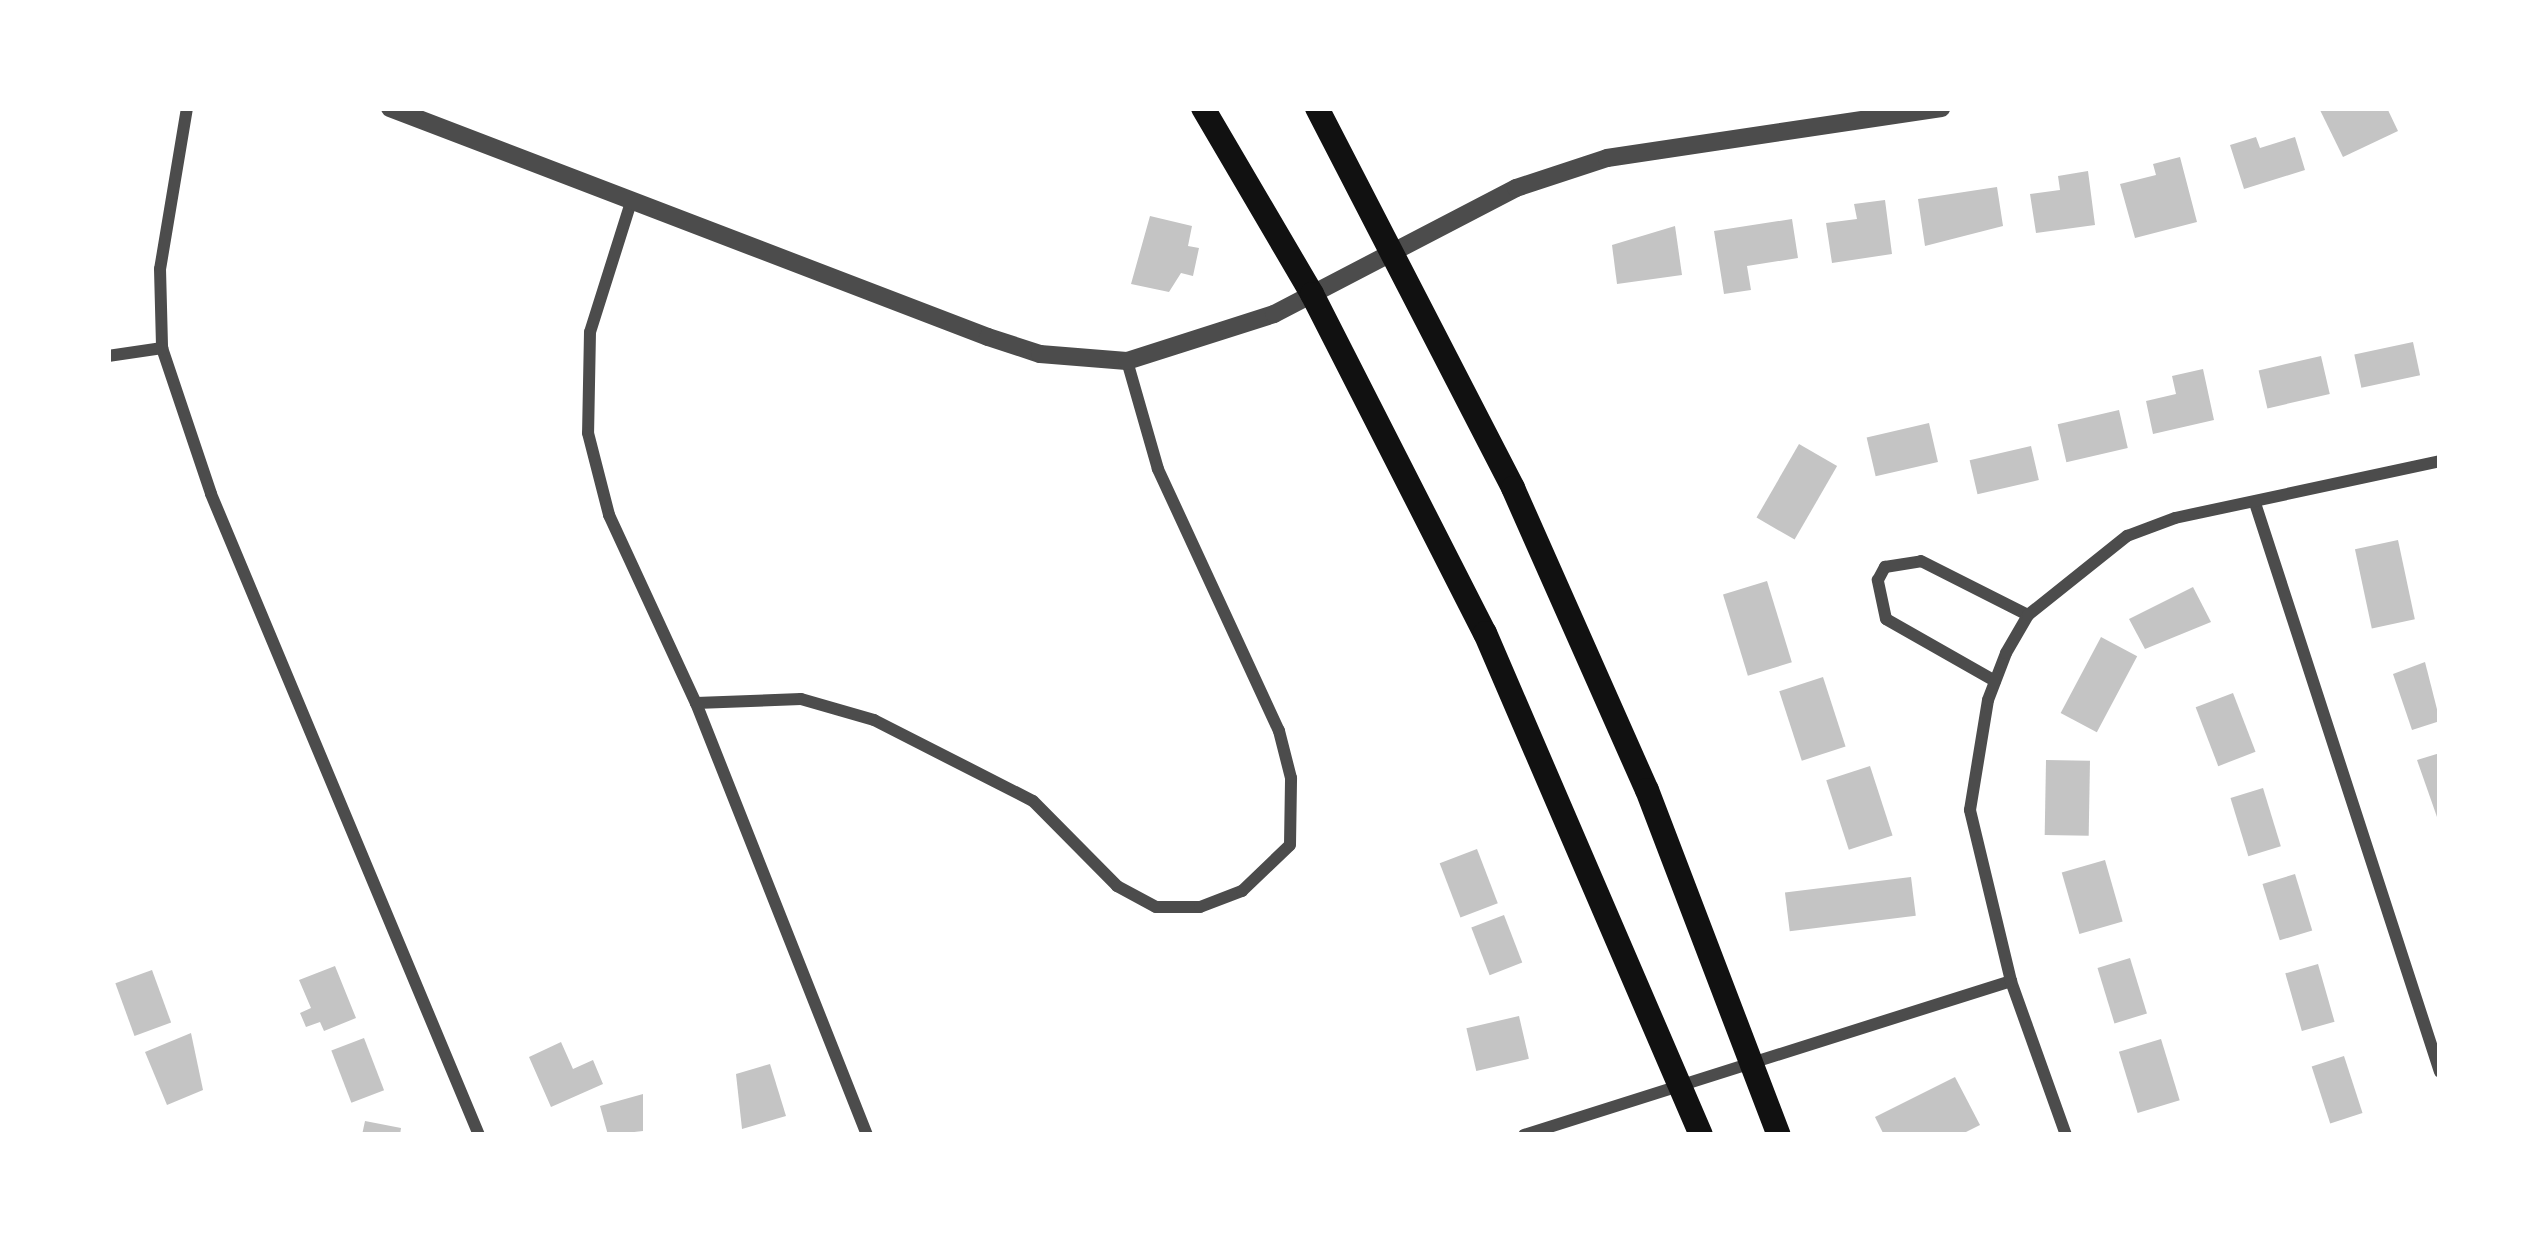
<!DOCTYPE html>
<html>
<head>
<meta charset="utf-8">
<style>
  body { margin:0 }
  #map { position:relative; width:2548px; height:1243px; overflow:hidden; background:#fff; font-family:Literata,serif }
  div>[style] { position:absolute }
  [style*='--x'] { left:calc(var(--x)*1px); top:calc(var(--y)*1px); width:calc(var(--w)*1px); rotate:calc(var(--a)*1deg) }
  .building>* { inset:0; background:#c4c4c4; transform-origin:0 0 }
  .minor>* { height:12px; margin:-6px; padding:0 6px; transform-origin:6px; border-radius:6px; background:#4c4c4c }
  .tertiary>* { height:18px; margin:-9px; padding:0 9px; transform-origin:9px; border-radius:9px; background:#4c4c4c }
  .primary>* { height:24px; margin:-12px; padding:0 12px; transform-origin:12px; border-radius:12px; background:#111 }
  span { translate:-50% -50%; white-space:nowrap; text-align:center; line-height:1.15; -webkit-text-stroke:10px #fff; paint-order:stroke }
  .frame { position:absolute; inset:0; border:111px solid #fff; pointer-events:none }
</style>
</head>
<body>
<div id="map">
  <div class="building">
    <i style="clip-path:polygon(2319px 108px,2387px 108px,2398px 131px,2343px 157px)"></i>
    <i style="clip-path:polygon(2256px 137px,2260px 148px,2295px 137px,2305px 170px,2244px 189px,2230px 145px)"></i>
    <i style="clip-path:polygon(2180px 157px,2197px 222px,2135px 238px,2120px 184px,2156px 175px,2153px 164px)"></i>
    <i style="clip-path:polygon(2088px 171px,2095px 225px,2036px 233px,2030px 194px,2060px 190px,2058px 176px)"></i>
    <i style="clip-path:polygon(1997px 187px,2003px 226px,1925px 246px,1918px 199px)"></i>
    <i style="clip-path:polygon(1885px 200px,1892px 254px,1832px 263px,1826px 223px,1857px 219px,1854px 204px)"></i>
    <i style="clip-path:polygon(1150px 216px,1192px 226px,1188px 246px,1199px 248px,1193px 276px,1181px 273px,1169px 292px,1131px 284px)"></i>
    <i style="clip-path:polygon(1792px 219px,1798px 258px,1747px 266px,1751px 290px,1724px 294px,1714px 231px)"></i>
    <i style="clip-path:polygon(1675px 226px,1682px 275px,1617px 284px,1612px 245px)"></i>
    <i style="left:2413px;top:342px;width:34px;height:60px;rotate:78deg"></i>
    <i style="left:2321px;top:356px;width:39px;height:64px;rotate:77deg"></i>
    <i style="clip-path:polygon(2203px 369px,2214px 420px,2153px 434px,2146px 401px,2176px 394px,2172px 376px)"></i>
    <i style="left:2119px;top:410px;width:39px;height:63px;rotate:77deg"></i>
    <i style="left:1929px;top:423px;width:40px;height:64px;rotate:77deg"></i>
    <i style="left:1799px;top:444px;width:44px;height:85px;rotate:30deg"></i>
    <i style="left:2031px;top:446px;width:35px;height:63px;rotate:77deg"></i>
    <i style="left:2398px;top:540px;width:81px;height:44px;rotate:78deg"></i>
    <i style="left:1767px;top:581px;width:85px;height:46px;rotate:73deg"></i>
    <i style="clip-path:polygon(2193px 587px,2211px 622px,2145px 649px,2129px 619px)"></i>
    <i style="left:2101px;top:637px;width:41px;height:86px;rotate:28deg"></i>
    <i style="clip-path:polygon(2425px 662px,2440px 721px,2412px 730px,2393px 674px)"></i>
    <i style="left:1823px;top:677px;width:73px;height:46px;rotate:72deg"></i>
    <i style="left:2233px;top:693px;width:63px;height:40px;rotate:69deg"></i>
    <i style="clip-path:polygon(2440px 753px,2440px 816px,2437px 817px,2417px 760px)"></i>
    <i style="left:2046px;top:760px;width:44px;height:75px;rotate:1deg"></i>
    <i style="left:1870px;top:766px;width:73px;height:46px;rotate:72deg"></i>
    <i style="left:2263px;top:788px;width:61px;height:34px;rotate:73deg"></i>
    <i style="left:1477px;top:849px;width:58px;height:40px;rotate:69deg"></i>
    <i style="left:2105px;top:860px;width:64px;height:45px;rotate:74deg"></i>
    <i style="left:2295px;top:874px;width:59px;height:34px;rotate:73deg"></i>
    <i style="left:1911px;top:877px;width:39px;height:127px;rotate:83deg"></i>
    <i style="left:1504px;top:915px;width:51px;height:35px;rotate:69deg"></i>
    <i style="left:2130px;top:958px;width:58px;height:34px;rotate:73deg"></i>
    <i style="left:2318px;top:964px;width:60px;height:34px;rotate:74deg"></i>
    <i style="clip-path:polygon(335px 966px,356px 1018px,324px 1031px,320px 1022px,306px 1027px,300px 1013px,311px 1008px,299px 980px)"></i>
    <i style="left:152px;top:970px;width:56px;height:39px;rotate:70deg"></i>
    <i style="left:1519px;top:1016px;width:44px;height:54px;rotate:77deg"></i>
    <i style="clip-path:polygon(191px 1033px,203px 1090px,167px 1105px,145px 1052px)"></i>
    <i style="left:364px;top:1038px;width:56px;height:35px;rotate:69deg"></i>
    <i style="left:2161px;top:1039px;width:64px;height:44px;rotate:73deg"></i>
    <i style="clip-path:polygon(561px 1042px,573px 1069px,593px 1060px,603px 1084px,551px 1107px,529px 1057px)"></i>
    <i style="left:2344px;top:1056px;width:60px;height:34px;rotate:72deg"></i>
    <i style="clip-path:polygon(770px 1064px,786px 1116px,742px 1129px,736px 1074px)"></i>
    <i style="clip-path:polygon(1955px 1077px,1980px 1125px,1960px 1135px,1884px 1135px,1875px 1117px)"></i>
    <i style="clip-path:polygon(643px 1094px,643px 1131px,608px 1135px,600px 1106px)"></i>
    <i style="clip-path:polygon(365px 1121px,401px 1128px,400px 1135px,362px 1135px)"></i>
  </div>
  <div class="minor">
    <i style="--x:187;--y:108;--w:163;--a:99.5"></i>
    <i style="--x:160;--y:269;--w:79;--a:88.5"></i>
    <i style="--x:162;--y:348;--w:154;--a:71.4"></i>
    <i style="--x:211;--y:494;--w:695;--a:67.31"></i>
    <i style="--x:632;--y:199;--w:139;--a:107.5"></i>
    <i style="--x:590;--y:332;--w:101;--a:91.1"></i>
    <i style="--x:588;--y:433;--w:85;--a:75.6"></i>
    <i style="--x:609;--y:515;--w:207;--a:65.2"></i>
    <i style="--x:696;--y:703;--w:465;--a:68.4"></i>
    <i style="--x:108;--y:356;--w:55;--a:-8.4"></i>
    <i style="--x:2255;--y:503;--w:598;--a:71.99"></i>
    <i style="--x:1995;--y:681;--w:125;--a:-150.4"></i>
    <i style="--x:1886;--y:619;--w:40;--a:-102"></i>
    <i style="--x:1878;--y:580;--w:15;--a:-62"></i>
    <i style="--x:1885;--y:567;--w:36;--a:-9"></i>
    <i style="--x:1921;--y:561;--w:120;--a:26.8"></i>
    <i style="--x:696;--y:703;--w:105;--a:-2.2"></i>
    <i style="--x:801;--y:699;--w:76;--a:16"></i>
    <i style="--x:874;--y:720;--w:178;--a:27"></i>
    <i style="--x:1033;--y:801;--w:120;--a:45.3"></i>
    <i style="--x:1117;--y:886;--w:44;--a:28.3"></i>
    <i style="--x:1156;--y:907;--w:44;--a:0"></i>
    <i style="--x:1200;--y:907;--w:45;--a:-20.9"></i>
    <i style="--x:1242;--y:891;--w:66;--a:-43.8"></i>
    <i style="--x:1290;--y:845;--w:67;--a:-89.1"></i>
    <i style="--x:1291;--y:778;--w:49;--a:-104.3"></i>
    <i style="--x:1279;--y:731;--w:289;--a:-114.8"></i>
    <i style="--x:1158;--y:469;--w:112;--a:-106"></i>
    <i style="--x:1524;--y:1135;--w:511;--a:-17.55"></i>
    <i style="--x:2066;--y:1135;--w:164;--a:-109.7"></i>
    <i style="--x:2011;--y:981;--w:176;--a:-103.5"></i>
    <i style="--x:1970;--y:810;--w:111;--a:-80.7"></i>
    <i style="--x:1988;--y:700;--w:50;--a:-69"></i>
    <i style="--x:2006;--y:653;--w:44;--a:-59.9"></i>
    <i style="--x:2028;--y:615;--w:127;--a:-38.6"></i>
    <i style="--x:2127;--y:536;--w:51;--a:-20.6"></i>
    <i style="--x:2175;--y:518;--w:271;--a:-12.1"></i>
  </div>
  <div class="tertiary">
    <i style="--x:390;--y:108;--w:640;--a:20.95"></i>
    <i style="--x:988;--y:337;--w:55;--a:18.1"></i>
    <i style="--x:1040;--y:354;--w:87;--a:4.6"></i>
    <i style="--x:1127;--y:361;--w:154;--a:-17.7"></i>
    <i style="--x:1274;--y:314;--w:273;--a:-27.5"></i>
    <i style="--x:1516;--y:188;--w:96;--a:-18.2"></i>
    <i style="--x:1607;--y:158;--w:338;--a:-8.5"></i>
  </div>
  <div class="primary">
    <i style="--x:1203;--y:108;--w:216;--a:59.6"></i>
    <i style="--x:1312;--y:294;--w:381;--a:63"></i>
    <i style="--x:1485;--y:633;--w:546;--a:66.72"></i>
    <i style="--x:1317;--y:108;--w:428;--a:62.7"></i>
    <i style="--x:1513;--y:488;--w:330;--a:66.1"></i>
    <i style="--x:1647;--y:790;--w:369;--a:69.1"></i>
  </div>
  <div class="frame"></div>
</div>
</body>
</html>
